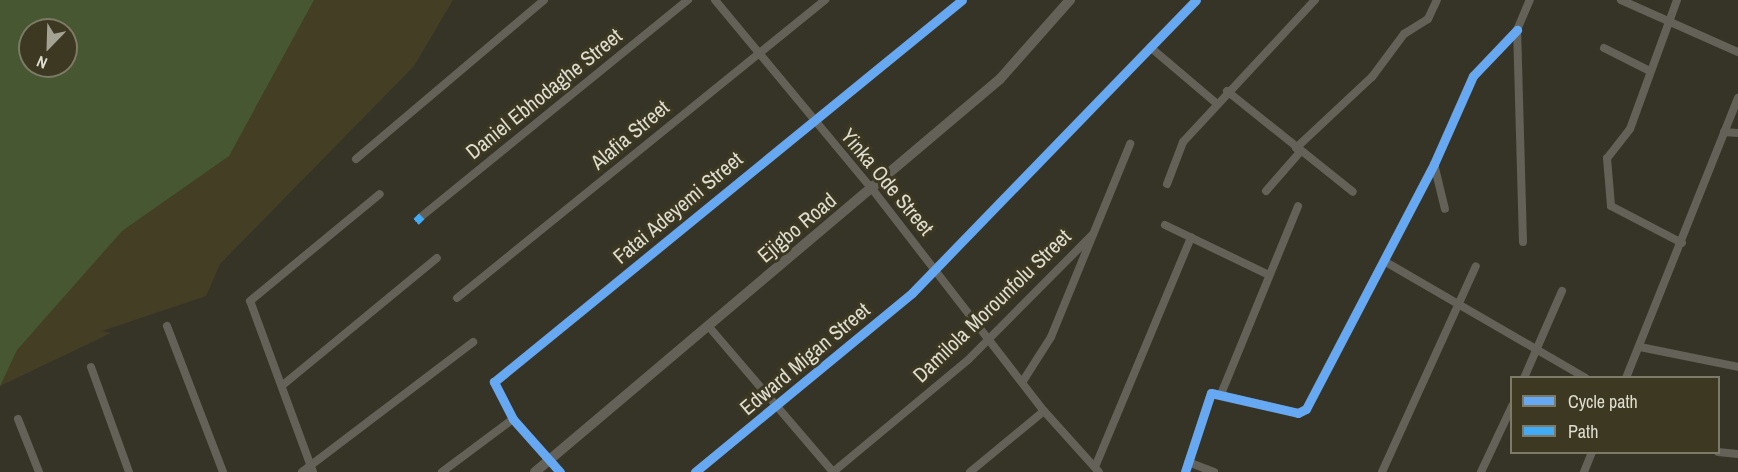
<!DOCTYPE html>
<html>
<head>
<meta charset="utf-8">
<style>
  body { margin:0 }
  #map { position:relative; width:1738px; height:472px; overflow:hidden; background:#363427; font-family:"Archivo Narrow",sans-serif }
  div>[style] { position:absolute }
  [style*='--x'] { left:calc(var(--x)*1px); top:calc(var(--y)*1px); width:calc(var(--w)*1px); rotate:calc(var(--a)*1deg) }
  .built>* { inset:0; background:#443f24 }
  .green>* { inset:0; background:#465731 }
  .street>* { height:8px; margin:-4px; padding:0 4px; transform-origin:4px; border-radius:4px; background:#646258 }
  .secondary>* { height:10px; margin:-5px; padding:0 5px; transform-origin:5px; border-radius:5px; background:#646258 }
  .quiet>* { height:8px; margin-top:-4px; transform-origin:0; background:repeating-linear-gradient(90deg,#42abf6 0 15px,transparent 0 23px) }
  .cycleway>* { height:9px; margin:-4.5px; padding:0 4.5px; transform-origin:4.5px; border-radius:4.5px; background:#66a8f1 }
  span { translate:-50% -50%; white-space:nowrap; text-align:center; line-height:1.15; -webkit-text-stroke:6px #3c3821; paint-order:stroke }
  .street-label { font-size:21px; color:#dfddd0 }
  .legend { position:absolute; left:1510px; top:376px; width:210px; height:78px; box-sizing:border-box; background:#3c3821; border:2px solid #7d7a67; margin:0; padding:8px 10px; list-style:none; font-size:18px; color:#dfddd0 }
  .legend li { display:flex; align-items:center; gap:12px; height:30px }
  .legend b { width:30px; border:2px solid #7d7a67 }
  .north { position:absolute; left:18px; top:18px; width:60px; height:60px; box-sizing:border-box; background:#3c3821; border:2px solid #7d7a67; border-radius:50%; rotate:203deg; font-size:16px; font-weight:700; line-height:24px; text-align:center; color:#dfddd0 }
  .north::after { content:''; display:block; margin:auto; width:21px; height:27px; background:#a4a295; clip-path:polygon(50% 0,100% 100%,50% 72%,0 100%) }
</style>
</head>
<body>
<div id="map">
  <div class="built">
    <i style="clip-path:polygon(evenodd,0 0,453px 0,414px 66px,220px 264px,206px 296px,102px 331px,111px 333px,0 386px,0 0,30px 30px,66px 30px,66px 66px,30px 66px,30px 30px)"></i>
  </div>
  <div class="green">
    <i style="clip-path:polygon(evenodd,0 0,314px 0,229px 156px,122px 231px,17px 350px,0 386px,0 0,30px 30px,66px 30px,66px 66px,30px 66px,30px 30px)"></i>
  </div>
  <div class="street">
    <i style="--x:715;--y:0;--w:247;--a:50.3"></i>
    <i style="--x:873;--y:190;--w:279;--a:52.3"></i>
    <i style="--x:1044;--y:411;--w:82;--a:48"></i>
    <i style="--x:1621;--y:0;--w:128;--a:24"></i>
    <i style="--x:1677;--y:0;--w:137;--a:110"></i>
    <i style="--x:1630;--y:129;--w:37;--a:128"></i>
    <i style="--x:1607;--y:158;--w:48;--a:85.2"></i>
    <i style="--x:1611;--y:206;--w:80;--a:27.5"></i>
    <i style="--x:1150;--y:47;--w:87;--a:40.3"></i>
    <i style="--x:1604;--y:48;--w:51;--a:26.6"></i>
    <i style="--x:1227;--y:91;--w:161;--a:38.7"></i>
    <i style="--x:1724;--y:132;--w:14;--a:4"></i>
    <i style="--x:1296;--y:148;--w:104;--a:-43.1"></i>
    <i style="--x:1372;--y:77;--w:54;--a:-53.3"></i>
    <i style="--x:1404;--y:34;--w:28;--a:-32"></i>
    <i style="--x:1428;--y:19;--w:21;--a:-65"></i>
    <i style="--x:356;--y:159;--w:246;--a:-40.2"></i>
    <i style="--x:1434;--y:164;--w:46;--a:76.3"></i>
    <i style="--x:1167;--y:184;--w:45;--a:-69.1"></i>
    <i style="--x:1183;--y:142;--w:194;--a:-47.1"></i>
    <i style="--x:1266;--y:191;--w:52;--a:-48.9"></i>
    <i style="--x:422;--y:216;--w:343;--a:-39.1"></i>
    <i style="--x:1165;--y:225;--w:115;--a:25.7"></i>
    <i style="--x:1523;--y:242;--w:212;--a:-91.6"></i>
    <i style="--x:1517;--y:30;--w:33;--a:-67"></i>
    <i style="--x:1384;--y:261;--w:233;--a:30.1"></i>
    <i style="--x:457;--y:298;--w:474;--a:-39"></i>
    <i style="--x:167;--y:326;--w:156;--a:69"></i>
    <i style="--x:710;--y:328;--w:189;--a:49.5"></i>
    <i style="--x:1640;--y:347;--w:100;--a:11.5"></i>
    <i style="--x:91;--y:367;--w:112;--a:70.1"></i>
    <i style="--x:1524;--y:378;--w:95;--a:-66.4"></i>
    <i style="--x:1626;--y:378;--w:302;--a:-68.2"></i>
    <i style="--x:1023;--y:381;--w:52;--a:-57.5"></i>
    <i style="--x:1051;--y:337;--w:209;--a:-67.7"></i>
    <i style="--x:284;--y:384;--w:198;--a:-39.5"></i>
    <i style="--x:1221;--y:394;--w:203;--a:-67.7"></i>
    <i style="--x:18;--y:419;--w:57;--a:68.4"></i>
    <i style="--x:1718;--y:452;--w:20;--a:6"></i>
    <i style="--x:1188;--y:462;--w:28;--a:21"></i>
    <i style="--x:1095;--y:467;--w:249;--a:-67.3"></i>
    <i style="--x:302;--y:472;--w:215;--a:-37.2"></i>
    <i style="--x:313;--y:472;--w:182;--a:-110.2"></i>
    <i style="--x:250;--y:301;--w:168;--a:-39.5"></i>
    <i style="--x:442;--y:472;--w:89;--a:-36.7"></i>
    <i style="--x:560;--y:472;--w:71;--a:-131.6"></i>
    <i style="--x:513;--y:419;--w:42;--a:-117.2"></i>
    <i style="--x:494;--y:382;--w:604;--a:-39.22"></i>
    <i style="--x:695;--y:472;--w:281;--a:-39.5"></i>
    <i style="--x:912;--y:293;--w:408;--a:-45.9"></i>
    <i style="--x:833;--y:472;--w:175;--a:-39.7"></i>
    <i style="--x:968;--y:360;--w:177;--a:-45.2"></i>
    <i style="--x:970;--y:472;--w:96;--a:-39.5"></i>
    <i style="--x:1185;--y:472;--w:83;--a:-71.8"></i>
    <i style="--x:1211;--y:393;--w:89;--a:12.9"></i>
    <i style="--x:1298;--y:413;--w:9;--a:-27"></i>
    <i style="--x:1306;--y:409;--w:276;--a:-62.4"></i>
    <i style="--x:1434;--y:164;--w:96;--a:-66.1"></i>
    <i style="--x:1473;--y:76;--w:64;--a:-46.3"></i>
    <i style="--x:1382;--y:472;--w:226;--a:-65.5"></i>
    <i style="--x:1481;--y:472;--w:73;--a:-64.8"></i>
    <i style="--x:1584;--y:472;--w:22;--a:-68"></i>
  </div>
  <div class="secondary">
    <i style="--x:535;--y:472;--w:609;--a:-40.2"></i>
    <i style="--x:1000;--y:79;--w:106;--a:-48.5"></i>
  </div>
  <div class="quiet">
    <i style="--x:416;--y:222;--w:8;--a:-45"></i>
  </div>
  <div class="cycleway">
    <i style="--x:560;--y:472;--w:71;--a:-131.6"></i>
    <i style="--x:513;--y:419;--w:42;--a:-117.2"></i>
    <i style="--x:494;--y:382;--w:604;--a:-39.22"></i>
    <i style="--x:695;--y:472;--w:281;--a:-39.5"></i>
    <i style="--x:912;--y:293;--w:408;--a:-45.9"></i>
    <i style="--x:1185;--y:472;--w:83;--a:-71.8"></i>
    <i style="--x:1211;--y:393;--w:89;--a:12.9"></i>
    <i style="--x:1298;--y:413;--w:9;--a:-27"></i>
    <i style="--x:1306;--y:409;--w:276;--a:-62.4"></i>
    <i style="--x:1434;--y:164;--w:96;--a:-66.1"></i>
    <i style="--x:1473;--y:76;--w:64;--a:-46.3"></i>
  </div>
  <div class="street-label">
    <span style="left:544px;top:94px;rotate:-39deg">Daniel Ebhodaghe Street</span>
    <span style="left:630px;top:135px;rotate:-40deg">Alafia Street</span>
    <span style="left:887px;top:182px;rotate:50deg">Yinka Ode Street</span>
    <span style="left:678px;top:208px;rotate:-40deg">Fatai Adeyemi Street</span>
    <span style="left:797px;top:228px;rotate:-40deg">Ejigbo Road</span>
    <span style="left:992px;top:306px;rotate:-44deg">Damilola Morounfolu Street</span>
    <span style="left:805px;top:359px;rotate:-40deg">Edward Migan Street</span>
  </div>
  <ul class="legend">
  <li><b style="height:8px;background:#66a8f1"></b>Cycle path</li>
  <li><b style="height:8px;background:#42abf6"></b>Path</li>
  </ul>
  <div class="north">N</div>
</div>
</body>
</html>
